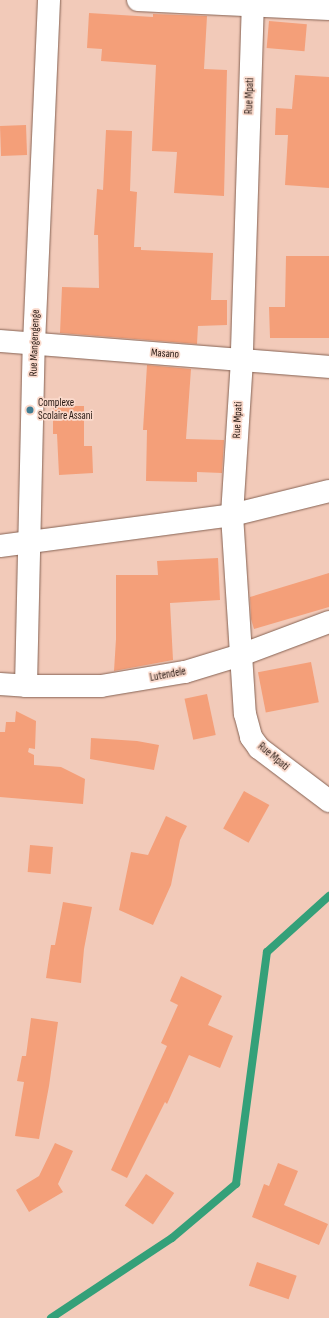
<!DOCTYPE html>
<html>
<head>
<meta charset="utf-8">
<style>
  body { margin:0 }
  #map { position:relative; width:329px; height:1318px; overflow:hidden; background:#f2cab9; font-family:"Sofia Sans Condensed",sans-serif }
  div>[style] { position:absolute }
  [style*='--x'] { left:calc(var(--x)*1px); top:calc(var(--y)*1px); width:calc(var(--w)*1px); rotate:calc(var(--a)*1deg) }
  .stream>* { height:8px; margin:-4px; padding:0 4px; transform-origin:4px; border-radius:4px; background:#34a079 }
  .building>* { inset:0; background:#f49f79; transform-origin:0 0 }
  .roads { filter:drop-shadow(0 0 1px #866354) drop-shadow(0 0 1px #866354) }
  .minor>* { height:22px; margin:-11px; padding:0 11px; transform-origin:11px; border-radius:11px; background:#fff }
  .dots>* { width:11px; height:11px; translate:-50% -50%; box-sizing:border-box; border:2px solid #fad9cb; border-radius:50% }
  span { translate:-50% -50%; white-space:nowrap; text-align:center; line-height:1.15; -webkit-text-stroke:3.5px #fad9cb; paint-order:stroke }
  .street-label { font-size:11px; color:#281913 }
  .poi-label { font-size:11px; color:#281913 }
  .left { translate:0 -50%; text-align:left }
</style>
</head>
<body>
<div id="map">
  <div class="stream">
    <i style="--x:51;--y:1318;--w:145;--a:-33.5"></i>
    <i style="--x:172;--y:1238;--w:84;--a:-40.2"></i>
    <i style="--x:236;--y:1184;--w:234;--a:-82.4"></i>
    <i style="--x:267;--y:952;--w:84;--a:-42.1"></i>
  </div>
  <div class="building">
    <i style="clip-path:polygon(89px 13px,153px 17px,153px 14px,207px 16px,204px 69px,227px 70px,224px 196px,174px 193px,177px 152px,152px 151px,156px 65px,101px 61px,102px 49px,87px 48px)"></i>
    <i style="left:269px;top:21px;width:38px;height:27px;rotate:5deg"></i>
    <i style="clip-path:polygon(295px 75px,329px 77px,329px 188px,285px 185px,288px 135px,275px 135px,276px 108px,292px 109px)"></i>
    <i style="left:26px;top:125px;width:30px;height:26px;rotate:88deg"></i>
    <i style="clip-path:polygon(106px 130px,132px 131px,130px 191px,137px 192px,134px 247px,141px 247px,141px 250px,213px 253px,211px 300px,227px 300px,227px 325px,198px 326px,197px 344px,60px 333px,62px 287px,99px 288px,98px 235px,94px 235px,97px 189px,103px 190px)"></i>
    <i style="clip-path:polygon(286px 256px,329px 256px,329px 338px,270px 338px,269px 307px,285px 307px)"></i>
    <i style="clip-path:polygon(147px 365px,191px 369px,186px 439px,224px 440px,222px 473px,197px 472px,197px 482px,146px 481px,147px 430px,143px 430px)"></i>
    <i style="clip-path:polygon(53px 406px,84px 406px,84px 446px,92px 446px,93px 473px,59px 475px,57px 434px,53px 434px)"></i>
    <i style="clip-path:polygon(218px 558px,220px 600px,170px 603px,173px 660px,114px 671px,116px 639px,116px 575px,158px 575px,157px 561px)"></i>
    <i style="clip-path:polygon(329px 573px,329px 607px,254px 629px,251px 619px,250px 597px)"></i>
    <i style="left:311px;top:662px;width:41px;height:54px;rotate:79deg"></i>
    <i style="left:207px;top:694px;width:42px;height:23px;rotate:78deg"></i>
    <i style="clip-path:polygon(16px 711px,36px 721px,35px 749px,29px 748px,28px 752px,34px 755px,34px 765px,61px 767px,85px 779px,83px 804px,0 797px,0 732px,5px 732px,6px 722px,15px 722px)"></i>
    <i style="clip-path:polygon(91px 738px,137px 741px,159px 745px,154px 770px,90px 759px)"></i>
    <i style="left:244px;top:791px;width:29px;height:43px;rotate:29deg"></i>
    <i style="clip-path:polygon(166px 816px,187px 826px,180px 840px,171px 885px,153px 925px,119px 910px,131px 852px,148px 855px)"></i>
    <i style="left:30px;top:845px;width:23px;height:27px;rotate:5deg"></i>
    <i style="clip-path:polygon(63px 902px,92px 907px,84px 949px,81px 983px,46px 978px,51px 945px,55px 945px)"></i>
    <i style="clip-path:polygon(181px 976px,222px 996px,208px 1025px,233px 1036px,220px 1068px,189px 1055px,167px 1104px,165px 1102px,127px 1178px,111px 1170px,167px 1046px,161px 1043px,178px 1005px,170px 1001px)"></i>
    <i style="clip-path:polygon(31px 1018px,58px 1022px,49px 1086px,39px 1139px,15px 1136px,24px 1082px,17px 1081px,22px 1056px,26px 1056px)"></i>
    <i style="clip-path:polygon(55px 1143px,73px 1151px,58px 1184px,63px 1192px,29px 1212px,16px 1190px,39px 1176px)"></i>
    <i style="clip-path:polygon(278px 1163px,298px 1171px,284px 1205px,328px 1224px,319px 1245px,252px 1217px,264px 1184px,269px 1186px)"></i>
    <i style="left:146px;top:1174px;width:34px;height:38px;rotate:34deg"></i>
    <i style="left:257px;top:1262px;width:42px;height:25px;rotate:19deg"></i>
  </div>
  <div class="roads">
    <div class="minor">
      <i style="--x:138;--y:0;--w:191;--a:2.7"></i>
      <i style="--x:253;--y:0;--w:360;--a:91.8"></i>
      <i style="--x:242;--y:360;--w:155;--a:93.7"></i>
      <i style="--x:232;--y:515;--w:199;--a:86.3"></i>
      <i style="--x:245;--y:714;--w:24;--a:75"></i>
      <i style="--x:251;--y:737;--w:14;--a:54"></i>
      <i style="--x:259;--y:748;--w:88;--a:37.1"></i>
      <i style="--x:0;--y:341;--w:330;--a:4.5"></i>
      <i style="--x:0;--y:546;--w:234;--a:-7.6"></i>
      <i style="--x:232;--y:515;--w:100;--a:-13.9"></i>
      <i style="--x:0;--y:684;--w:26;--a:4"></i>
      <i style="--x:26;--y:686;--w:75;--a:0"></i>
      <i style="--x:101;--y:686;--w:85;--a:-9.5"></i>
      <i style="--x:185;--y:672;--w:59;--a:-16.9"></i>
      <i style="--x:241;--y:655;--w:94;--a:-20.6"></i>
      <i style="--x:26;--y:686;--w:342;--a:-88.7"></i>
      <i style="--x:34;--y:344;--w:344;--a:-87.5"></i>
    </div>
  </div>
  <div class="dots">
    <i style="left:30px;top:410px;background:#407d93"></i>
  </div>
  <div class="street-label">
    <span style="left:250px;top:96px;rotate:-88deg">Rue Mpati</span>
    <span style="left:35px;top:343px;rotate:-88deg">Rue Mangengenge</span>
    <span style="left:165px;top:354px;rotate:4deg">Masano</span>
    <span style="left:238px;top:420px;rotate:-87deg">Rue Mpati</span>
    <span style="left:168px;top:675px;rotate:-11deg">Lutendele</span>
    <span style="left:273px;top:757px;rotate:40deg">Rue Mpati</span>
  </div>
  <div class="poi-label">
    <span class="left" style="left:38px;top:410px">Complexe<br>Scolaire Assani</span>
  </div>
</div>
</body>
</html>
